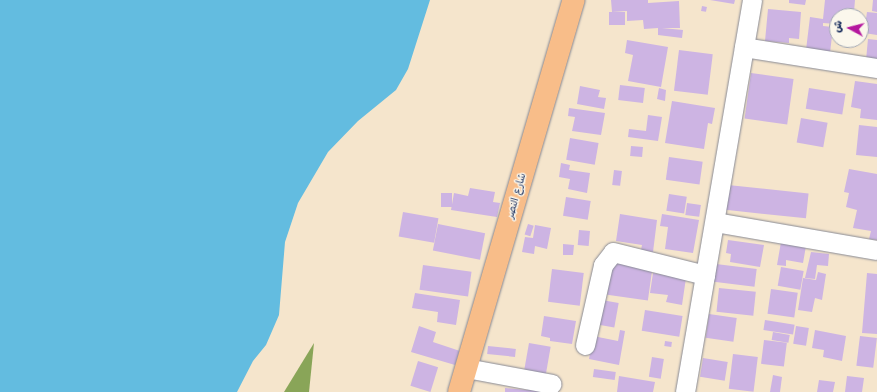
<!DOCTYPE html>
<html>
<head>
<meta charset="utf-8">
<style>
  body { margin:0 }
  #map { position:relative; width:877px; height:392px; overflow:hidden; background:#f5e5cc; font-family:Kalam,"Playpen Sans Arabic",sans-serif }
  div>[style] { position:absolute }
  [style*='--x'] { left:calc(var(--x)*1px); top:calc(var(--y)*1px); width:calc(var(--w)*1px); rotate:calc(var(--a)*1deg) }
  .forest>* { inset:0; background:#89a558 }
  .water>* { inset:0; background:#63bce0 }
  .building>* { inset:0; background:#cdb4e3; transform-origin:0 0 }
  .roads { filter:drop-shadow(0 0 1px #888a95) drop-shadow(0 0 1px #888a95) }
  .minor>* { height:19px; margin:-9.5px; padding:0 9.5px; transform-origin:9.5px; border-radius:9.5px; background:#fff }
  .major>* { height:22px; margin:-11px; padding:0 11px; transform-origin:11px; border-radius:11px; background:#f8bd89 }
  span { translate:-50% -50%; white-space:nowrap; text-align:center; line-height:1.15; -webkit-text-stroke:3px #fbf7ec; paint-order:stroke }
  .street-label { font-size:10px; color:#1b2f5e }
  .north { position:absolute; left:829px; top:8px; width:40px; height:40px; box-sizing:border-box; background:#fbf7ec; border:1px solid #a1a7b3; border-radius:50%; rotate:277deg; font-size:11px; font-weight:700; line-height:16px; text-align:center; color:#1b2f5e }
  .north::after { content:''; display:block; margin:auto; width:14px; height:18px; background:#b5179e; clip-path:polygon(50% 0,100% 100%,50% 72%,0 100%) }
</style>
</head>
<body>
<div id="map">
  <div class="forest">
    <i style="clip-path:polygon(314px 343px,309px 392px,284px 392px)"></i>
  </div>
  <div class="water">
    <i style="clip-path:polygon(0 0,430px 0,408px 69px,396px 90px,358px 121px,328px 152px,298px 203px,285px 242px,279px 315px,266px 345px,253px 361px,237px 392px,0 392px)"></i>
  </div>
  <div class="building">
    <i style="clip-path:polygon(611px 0,648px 0,648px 3px,679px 1px,680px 28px,662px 28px,683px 30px,682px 38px,658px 35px,658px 28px,644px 29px,643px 20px,627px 21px,627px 11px,612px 12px)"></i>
    <i style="clip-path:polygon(710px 0,735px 0,734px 4px)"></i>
    <i style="clip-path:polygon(789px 0,806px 0,805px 5px,789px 3px)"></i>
    <i style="clip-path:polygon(825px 0,855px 0,854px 12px,843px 12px,843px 16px,837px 16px,837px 24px,823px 23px,823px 26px,833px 27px,830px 53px,806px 50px,810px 17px,823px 19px)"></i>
    <i style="clip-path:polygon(873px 0,877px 0,877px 12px,872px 11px)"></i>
    <i style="left:702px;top:6px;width:5px;height:5px;rotate:11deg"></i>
    <i style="clip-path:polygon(768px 9px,801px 12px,799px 39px,789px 38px,789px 43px,765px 41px)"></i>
    <i style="left:609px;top:12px;width:16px;height:13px"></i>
    <i style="clip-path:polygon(867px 12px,877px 13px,877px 35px,864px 33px)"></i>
    <i style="clip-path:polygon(868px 39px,877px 40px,877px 61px,866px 60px)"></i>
    <i style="clip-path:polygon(627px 40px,668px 47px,661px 87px,628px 81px,633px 55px,625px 53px)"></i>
    <i style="left:679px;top:50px;width:34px;height:41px;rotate:7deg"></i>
    <i style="left:751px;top:73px;width:43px;height:46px;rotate:8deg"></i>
    <i style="clip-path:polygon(855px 81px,877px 84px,877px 120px,860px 118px,861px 109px,851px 107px)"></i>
    <i style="left:620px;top:85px;width:25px;height:15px;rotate:7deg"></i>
    <i style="clip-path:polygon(580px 86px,600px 90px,598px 97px,606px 98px,604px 109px,577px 104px)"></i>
    <i style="clip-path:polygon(659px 88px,666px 90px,665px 101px,657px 99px)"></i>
    <i style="left:809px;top:88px;width:37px;height:21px;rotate:9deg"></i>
    <i style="clip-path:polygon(672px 101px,715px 108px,712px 124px,708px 123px,704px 149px,665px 143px)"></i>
    <i style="clip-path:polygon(569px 108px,605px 113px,601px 135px,572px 131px,575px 117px,568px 116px)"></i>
    <i style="clip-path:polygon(648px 115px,662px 117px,658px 141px,628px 137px,629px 129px,646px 131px)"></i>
    <i style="left:801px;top:118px;width:27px;height:25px;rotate:10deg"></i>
    <i style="clip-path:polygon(859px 125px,877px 127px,877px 157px,856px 155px)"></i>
    <i style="left:570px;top:138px;width:29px;height:22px;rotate:10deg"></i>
    <i style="left:631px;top:146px;width:12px;height:10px;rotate:5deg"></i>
    <i style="left:669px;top:157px;width:34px;height:23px;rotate:8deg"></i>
    <i style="clip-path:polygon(561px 163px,570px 165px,569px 170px,590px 173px,587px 193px,568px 189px,570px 179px,559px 177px)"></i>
    <i style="clip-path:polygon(849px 169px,877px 174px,877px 240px,869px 239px,871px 231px,853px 228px,857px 210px,846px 207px,849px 193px,844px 192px)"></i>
    <i style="left:614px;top:170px;width:8px;height:15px;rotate:7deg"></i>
    <i style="left:728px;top:185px;width:81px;height:25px;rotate:6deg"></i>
    <i style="clip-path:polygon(470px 188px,495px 192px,493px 202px,500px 203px,497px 217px,451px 210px,454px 193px,468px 196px)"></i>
    <i style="left:441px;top:193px;width:11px;height:14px"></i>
    <i style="left:669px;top:194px;width:18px;height:17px;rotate:9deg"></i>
    <i style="left:566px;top:197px;width:25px;height:19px;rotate:9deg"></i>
    <i style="left:687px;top:203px;width:14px;height:12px;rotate:8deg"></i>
    <i style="left:403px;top:212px;width:36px;height:25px;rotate:10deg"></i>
    <i style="clip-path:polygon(620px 214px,657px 220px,653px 252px,641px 250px,642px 245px,616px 241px)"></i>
    <i style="clip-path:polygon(662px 214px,699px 220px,693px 253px,665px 249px,668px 227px,660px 226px)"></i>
    <i style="left:438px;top:224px;width:48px;height:27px;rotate:11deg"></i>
    <i style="left:528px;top:224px;width:6px;height:11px;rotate:18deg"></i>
    <i style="clip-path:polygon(535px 225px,551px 228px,547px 249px,535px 246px,534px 254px,522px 252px,525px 237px,533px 238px)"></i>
    <i style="left:579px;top:230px;width:11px;height:15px;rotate:5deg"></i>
    <i style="clip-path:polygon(728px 240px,764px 245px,760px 267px,730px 262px,731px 254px,726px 253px)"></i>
    <i style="clip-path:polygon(781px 242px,806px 246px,803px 263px,786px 260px,786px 266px,777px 265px)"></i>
    <i style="clip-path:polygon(563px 244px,574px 245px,573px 255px,563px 255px)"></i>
    <i style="clip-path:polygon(811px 252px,829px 254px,828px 266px,817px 265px,815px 279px,805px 278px)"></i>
    <i style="left:612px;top:261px;width:41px;height:34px;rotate:8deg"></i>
    <i style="left:716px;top:264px;width:41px;height:18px;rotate:7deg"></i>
    <i style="left:423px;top:265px;width:49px;height:25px;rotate:8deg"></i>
    <i style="left:781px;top:267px;width:23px;height:19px;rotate:10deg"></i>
    <i style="left:552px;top:269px;width:32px;height:33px;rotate:7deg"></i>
    <i style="clip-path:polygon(818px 272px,826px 274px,822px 300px,815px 298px,812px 312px,798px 310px,803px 278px,816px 280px)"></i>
    <i style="clip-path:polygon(653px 273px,686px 278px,682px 305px,666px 302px,668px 295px,650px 293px)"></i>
    <i style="clip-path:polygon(867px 273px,877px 274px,877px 334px,862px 333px)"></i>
    <i style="left:719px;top:288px;width:37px;height:24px;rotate:6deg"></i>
    <i style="left:771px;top:289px;width:27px;height:25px;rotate:8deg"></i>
    <i style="clip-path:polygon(415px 293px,460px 300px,456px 325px,437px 322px,438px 312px,412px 308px)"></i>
    <i style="left:596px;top:299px;width:23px;height:25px;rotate:10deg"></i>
    <i style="left:645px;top:310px;width:38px;height:21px;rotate:9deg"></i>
    <i style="left:709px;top:314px;width:28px;height:24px;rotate:8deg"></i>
    <i style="clip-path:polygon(544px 316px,576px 321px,572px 344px,550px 341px,550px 338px,541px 336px)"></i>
    <i style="left:765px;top:320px;width:30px;height:10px;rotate:9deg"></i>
    <i style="clip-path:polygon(419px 326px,436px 332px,433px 342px,460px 351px,455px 365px,411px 352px)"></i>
    <i style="left:796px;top:326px;width:13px;height:18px;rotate:9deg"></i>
    <i style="clip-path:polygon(620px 330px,625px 331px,619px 365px,589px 359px,593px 336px,618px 341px)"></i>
    <i style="clip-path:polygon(815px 330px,846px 336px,842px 361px,823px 357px,824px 350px,812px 348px)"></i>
    <i style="left:773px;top:332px;width:17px;height:8px;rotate:10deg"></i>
    <i style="left:860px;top:336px;width:17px;height:30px;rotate:7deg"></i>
    <i style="left:764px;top:340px;width:23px;height:24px;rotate:7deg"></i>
    <i style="left:665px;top:341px;width:7px;height:5px;rotate:8deg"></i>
    <i style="left:529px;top:343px;width:22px;height:29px;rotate:10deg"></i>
    <i style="left:488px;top:346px;width:28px;height:8px;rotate:6deg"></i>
    <i style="left:733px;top:354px;width:25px;height:35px;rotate:7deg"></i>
    <i style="left:652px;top:357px;width:12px;height:20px;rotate:9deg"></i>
    <i style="left:703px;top:358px;width:25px;height:19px;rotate:9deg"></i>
    <i style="left:418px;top:361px;width:21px;height:26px;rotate:17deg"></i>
    <i style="left:594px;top:369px;width:22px;height:8px;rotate:8deg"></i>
    <i style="clip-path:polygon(773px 375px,782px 377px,780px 392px,770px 392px)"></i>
    <i style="clip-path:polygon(619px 376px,655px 382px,653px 392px,617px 392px)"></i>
    <i style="clip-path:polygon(847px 376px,864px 378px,862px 392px,845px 392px)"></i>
    <i style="clip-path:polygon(819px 380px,835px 382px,833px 392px,817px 392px)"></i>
    <i style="clip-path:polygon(527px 384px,543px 392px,505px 392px,505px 388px,527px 390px)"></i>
  </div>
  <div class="roads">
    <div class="minor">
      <i style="--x:744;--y:47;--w:135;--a:9"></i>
      <i style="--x:715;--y:222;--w:164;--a:9.8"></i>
      <i style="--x:585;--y:345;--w:82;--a:-77.3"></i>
      <i style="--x:603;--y:265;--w:16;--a:-52"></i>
      <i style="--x:613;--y:252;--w:95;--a:14"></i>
      <i style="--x:466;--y:368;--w:87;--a:10.5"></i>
      <i style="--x:685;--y:392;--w:398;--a:-80.3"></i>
    </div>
    <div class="major">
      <i style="--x:459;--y:392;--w:409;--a:-73.7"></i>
    </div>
  </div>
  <div class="street-label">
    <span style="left:517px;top:196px;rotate:-74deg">شارع النصر</span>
  </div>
  <div class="north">ش</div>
</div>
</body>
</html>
